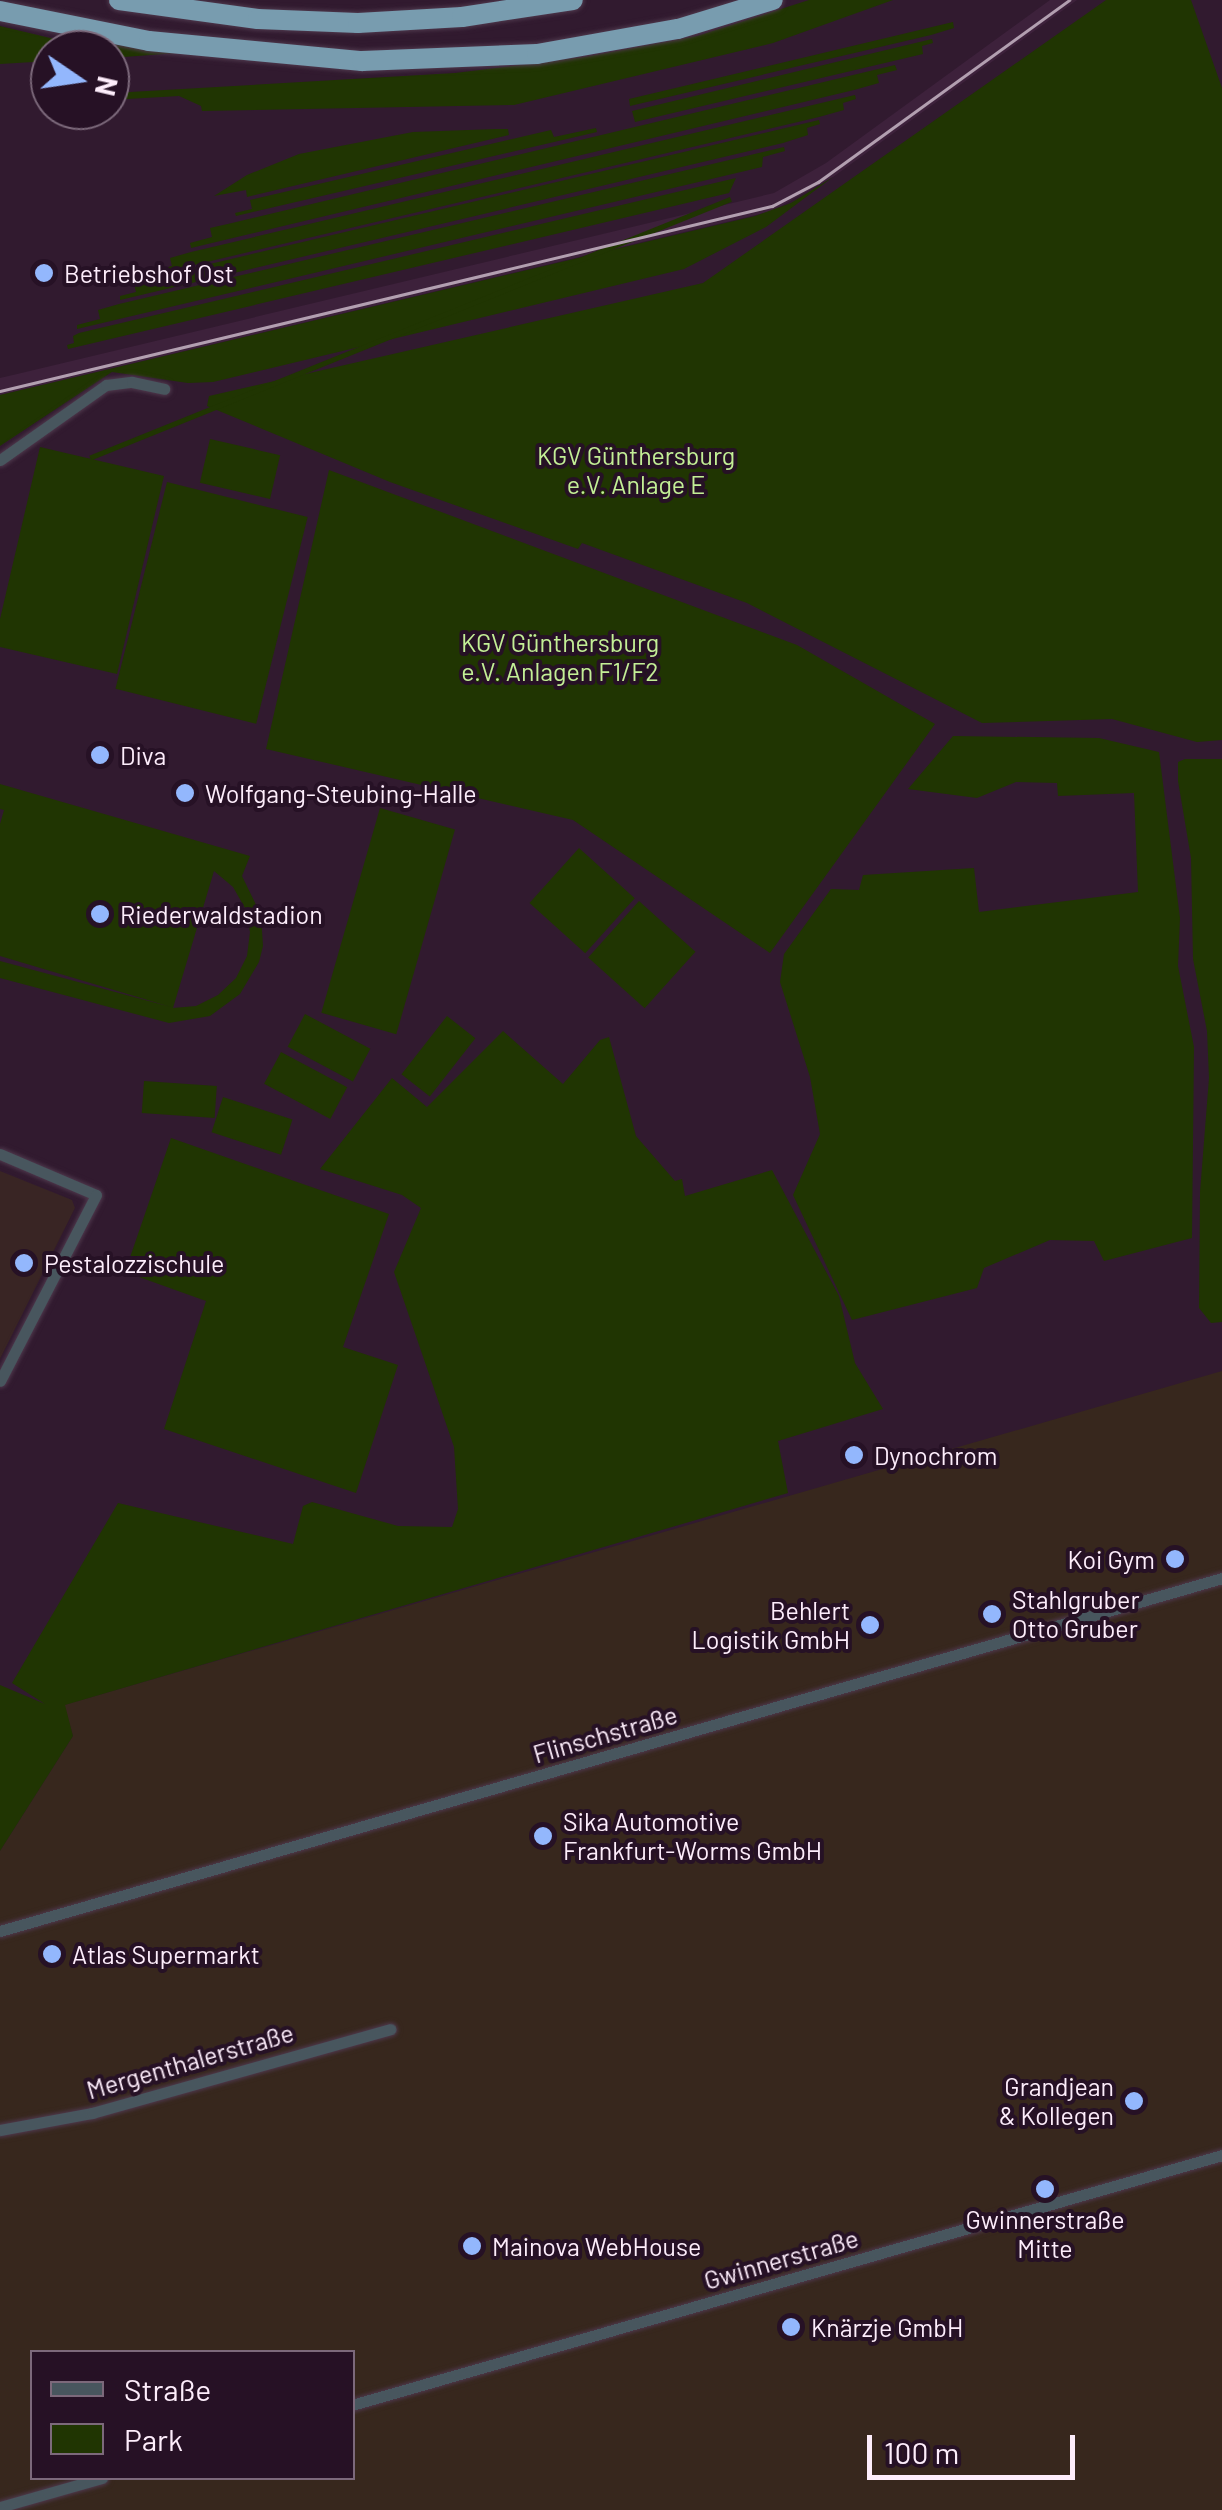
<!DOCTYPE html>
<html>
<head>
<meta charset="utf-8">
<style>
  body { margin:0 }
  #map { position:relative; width:1222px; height:2510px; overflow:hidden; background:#311a2f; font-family:Barlow,sans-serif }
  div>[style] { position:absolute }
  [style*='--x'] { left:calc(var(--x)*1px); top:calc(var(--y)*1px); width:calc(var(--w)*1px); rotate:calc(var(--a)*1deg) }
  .commercial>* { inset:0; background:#37271d }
  .built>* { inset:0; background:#3d213b }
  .education>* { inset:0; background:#392524 }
  .green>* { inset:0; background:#203502; transform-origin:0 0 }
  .roads { filter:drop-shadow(0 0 2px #4e384c) drop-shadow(0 0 2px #4e384c) }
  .minor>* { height:11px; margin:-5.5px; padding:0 5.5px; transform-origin:5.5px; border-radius:5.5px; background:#48565e }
  .motorway>* { height:20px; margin:-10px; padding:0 10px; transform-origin:10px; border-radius:10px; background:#789caf }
  .tram>* { height:2.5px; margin:-1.25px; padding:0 1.25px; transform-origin:1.25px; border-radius:1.25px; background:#b29fb0 }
  .dots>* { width:28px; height:28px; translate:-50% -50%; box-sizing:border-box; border:5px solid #261125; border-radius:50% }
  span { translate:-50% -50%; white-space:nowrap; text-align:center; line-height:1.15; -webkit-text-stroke:8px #261125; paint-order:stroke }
  .poi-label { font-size:25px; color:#fdedfb }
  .left { translate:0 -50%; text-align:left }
  .right { translate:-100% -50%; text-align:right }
  .park-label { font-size:25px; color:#c3ef96 }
  .street-label { font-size:25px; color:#fdedfb }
  .legend { position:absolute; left:30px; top:2350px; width:325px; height:130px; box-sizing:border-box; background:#261125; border:2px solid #7c697b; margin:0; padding:12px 18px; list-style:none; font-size:30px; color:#fdedfb }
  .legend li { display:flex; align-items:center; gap:20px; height:50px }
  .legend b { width:50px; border:2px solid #7c697b }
  .north { position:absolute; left:30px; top:30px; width:100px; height:100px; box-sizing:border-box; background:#261125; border:2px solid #7c697b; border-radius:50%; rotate:103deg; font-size:28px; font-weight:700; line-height:40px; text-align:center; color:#fdedfb }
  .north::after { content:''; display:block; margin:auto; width:35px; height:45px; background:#93b7fd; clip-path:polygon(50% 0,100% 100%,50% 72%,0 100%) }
  .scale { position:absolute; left:867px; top:2435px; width:208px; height:45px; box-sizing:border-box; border:5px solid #fdedfb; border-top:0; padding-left:12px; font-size:30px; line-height:35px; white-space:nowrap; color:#fdedfb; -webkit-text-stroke:8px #261125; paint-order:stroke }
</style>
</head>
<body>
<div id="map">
  <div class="commercial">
    <i style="clip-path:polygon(evenodd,1222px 1371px,1222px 2510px,0 2510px,0 1851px,73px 1736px,64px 1705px,1222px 1371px,32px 2352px,352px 2352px,352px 2478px,32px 2478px,32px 2352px)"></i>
  </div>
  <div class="built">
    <i style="clip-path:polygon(1050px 0,1077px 0,833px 177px,772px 211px,0 395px,0 378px,13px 375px,774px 193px,826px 163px)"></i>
  </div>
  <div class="education">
    <i style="clip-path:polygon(0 1171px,72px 1200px,75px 1208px,0 1359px)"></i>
  </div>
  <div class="green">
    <i style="clip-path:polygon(809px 0,893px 0,773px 43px,514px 105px,202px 111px,201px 106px,179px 96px,110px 100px,110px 94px,130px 92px,455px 73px,584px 57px,697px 36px)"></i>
    <i style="clip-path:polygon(1106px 0,1191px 0,1222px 88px,1222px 740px,1197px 742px,1112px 719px,982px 723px,747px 603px,582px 543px,578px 549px,390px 482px,207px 406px,209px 396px,703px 283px)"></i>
    <i style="clip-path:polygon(953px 22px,954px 28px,931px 35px,630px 106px,629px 99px)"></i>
    <i style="clip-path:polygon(0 26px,67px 42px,69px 35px,178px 53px,110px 58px,110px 50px,50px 50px,50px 61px,0 64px)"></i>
    <i style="clip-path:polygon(932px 39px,933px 43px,922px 46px,923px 54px,635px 122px,632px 111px)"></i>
    <i style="clip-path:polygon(895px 65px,897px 70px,877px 75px,879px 83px,854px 90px,191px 248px,190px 243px,212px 237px,210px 228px,232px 223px)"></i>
    <i style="clip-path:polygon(855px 95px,856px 99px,843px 103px,844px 110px,819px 117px,156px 274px,156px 270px,172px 266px,170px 258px,191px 252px)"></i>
    <i style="clip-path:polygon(819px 120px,820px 124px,807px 128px,808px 135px,783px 143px,120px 300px,120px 296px,136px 292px,134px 284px,155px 277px)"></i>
    <i style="clip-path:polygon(596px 128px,597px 132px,236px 216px,235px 213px,252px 209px,250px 200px,551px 130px,554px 137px)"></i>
    <i style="clip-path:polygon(496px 129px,508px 129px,509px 135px,247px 197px,246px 190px,214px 196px,247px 175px,299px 154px,413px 132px)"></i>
    <i style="clip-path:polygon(784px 147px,785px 151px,763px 157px,762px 167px,77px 329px,77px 325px,100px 319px,98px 310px,119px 304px)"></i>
    <i style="clip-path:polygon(833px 177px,766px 227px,684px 269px,213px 382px,188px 383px,112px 372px,0 446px,0 395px,755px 216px,791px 203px)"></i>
    <i style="clip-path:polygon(736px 178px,729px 193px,68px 349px,67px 345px,74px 343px,73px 336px,79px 333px)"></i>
    <i style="left:730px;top:197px;width:5px;height:691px;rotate:68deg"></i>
    <i style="left:210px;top:439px;width:72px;height:45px;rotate:13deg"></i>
    <i style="clip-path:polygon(40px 447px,164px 476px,117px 674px,0 647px,0 619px)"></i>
    <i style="clip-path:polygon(329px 470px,797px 645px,935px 724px,770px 953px,573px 820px,266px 749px)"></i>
    <i style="left:167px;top:482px;width:145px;height:213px;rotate:14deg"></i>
    <i style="clip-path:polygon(953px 736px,1099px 738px,1159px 752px,1180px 918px,1178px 966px,1194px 1047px,1192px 1238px,1104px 1261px,1094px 1241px,1050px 1240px,984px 1268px,977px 1288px,852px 1320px,793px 1195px,820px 1134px,810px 1077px,780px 982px,784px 954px,831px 889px,859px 890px,863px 875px,974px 868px,979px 912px,1138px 892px,1134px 793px,1058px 796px,1057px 783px,1016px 782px,977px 798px,908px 789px)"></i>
    <i style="clip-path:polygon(1185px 759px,1222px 759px,1222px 1322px,1211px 1323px,1199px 1308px,1200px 1192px,1209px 1078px,1207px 1031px,1193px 959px,1191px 858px,1178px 781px,1178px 762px)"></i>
    <i style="clip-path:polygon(evenodd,0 784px,250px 856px,242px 876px,261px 915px,263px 946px,259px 962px,240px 994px,210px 1016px,169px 1023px,0 978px,0 961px,171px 1007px,0 956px,0 824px,4px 810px,0 809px,0 784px,214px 871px,233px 887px,245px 908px,250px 932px,247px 956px,236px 978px,218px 995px,196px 1006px,173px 1008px,214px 871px)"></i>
    <i style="left:380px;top:808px;width:78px;height:213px;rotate:16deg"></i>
    <i style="left:579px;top:848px;width:75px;height:74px;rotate:42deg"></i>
    <i style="left:639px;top:901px;width:76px;height:76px;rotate:42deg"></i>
    <i style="left:305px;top:1014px;width:74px;height:37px;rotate:28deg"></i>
    <i style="left:447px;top:1016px;width:36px;height:74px;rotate:38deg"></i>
    <i style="clip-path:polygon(503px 1031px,563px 1084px,600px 1040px,609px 1037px,636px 1136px,675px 1181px,682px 1179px,685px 1196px,772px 1170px,839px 1296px,855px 1363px,883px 1409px,778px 1441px,788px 1493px,65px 1705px,73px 1736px,0 1851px,0 1685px,45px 1704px,12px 1683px,118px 1503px,293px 1544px,303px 1506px,312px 1502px,398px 1526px,452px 1527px,458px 1509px,454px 1447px,394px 1272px,421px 1208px,402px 1195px,320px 1169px,392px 1078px,427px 1107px)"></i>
    <i style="left:281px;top:1052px;width:75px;height:36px;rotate:28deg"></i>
    <i style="left:144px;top:1081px;width:73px;height:32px;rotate:4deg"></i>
    <i style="left:223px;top:1097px;width:73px;height:37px;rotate:18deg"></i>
    <i style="clip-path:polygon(171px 1138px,389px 1214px,343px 1347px,398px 1365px,356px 1493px,164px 1429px,206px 1301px,125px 1272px)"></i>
  </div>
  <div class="roads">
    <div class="minor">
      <i style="--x:0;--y:460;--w:130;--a:-35.3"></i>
      <i style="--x:106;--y:385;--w:26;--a:-7"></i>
      <i style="--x:132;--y:382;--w:33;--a:12"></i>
      <i style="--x:0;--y:1154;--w:104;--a:23.1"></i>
      <i style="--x:96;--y:1195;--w:209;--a:117.3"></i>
      <i style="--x:0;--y:1931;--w:1272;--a:-16.11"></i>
      <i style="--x:0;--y:2130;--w:94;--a:-10.5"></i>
      <i style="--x:92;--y:2113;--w:310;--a:-15.7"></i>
      <i style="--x:352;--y:2405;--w:905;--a:-16.03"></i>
      <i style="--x:0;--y:2507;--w:106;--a:-15.9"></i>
    </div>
    <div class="motorway">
      <i style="--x:119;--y:0;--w:140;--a:7.8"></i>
      <i style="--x:258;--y:19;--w:100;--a:2.3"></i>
      <i style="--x:358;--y:23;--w:104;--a:-3.3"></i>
      <i style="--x:462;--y:17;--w:112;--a:-8.7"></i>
      <i style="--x:0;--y:11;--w:152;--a:11.4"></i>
      <i style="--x:149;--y:41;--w:214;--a:5.4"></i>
      <i style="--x:362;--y:61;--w:175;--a:-2.3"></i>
      <i style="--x:537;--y:54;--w:143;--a:-10.1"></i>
      <i style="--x:678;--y:29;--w:99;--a:-17"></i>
    </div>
  </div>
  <div class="tram">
    <i style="--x:0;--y:391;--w:794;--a:-13.48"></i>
    <i style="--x:772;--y:206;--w:52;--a:-27.6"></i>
    <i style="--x:818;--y:182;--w:310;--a:-35.9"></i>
  </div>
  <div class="dots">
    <i style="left:44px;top:273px;background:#93b7fd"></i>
    <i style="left:100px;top:755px;background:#93b7fd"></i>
    <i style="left:185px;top:793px;background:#93b7fd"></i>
    <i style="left:100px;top:914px;background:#93b7fd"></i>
    <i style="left:24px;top:1263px;background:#93b7fd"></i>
    <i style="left:854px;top:1455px;background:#93b7fd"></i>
    <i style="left:1175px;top:1559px;background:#93b7fd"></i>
    <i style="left:992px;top:1614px;background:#93b7fd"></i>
    <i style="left:870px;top:1625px;background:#93b7fd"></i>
    <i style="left:543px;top:1836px;background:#93b7fd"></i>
    <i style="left:52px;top:1954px;background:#93b7fd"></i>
    <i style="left:1134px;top:2101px;background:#93b7fd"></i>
    <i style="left:1045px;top:2189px;background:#93b7fd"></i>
    <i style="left:472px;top:2246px;background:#93b7fd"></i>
    <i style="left:791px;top:2327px;background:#93b7fd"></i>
  </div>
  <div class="poi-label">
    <span class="left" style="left:64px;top:273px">Betriebshof Ost</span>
    <span class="left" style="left:120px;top:755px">Diva</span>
    <span class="left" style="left:205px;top:793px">Wolfgang-Steubing-Halle</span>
    <span class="left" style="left:120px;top:914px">Riederwaldstadion</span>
    <span class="left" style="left:44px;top:1263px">Pestalozzischule</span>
    <span class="left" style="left:874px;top:1455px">Dynochrom</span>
    <span class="right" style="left:1155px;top:1559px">Koi Gym</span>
    <span class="left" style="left:1012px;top:1614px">Stahlgruber<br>Otto Gruber</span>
    <span class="right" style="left:850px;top:1625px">Behlert<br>Logistik GmbH</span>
    <span class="left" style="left:563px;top:1836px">Sika Automotive<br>Frankfurt-Worms GmbH</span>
    <span class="left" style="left:72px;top:1954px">Atlas Supermarkt</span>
    <span class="right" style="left:1114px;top:2101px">Grandjean<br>&amp; Kollegen</span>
    <span style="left:1045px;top:2234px">Gwinnerstraße<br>Mitte</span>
    <span class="left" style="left:492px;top:2246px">Mainova WebHouse</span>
    <span class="left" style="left:811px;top:2327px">Knärzje GmbH</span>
  </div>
  <div class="park-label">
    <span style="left:636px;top:470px">KGV Günthersburg<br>e.V. Anlage E</span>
    <span style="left:560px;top:657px">KGV Günthersburg<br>e.V. Anlagen F1/F2</span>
  </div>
  <div class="street-label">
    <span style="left:605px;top:1734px;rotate:-16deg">Flinschstraße</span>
    <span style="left:190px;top:2061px;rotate:-16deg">Mergenthalerstraße</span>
    <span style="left:781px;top:2259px;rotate:-16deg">Gwinnerstraße</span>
  </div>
  <ul class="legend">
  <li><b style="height:12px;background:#48565e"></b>Straße</li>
  <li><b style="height:28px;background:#203502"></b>Park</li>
  </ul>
  <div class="north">N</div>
  <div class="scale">100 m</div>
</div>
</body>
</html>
